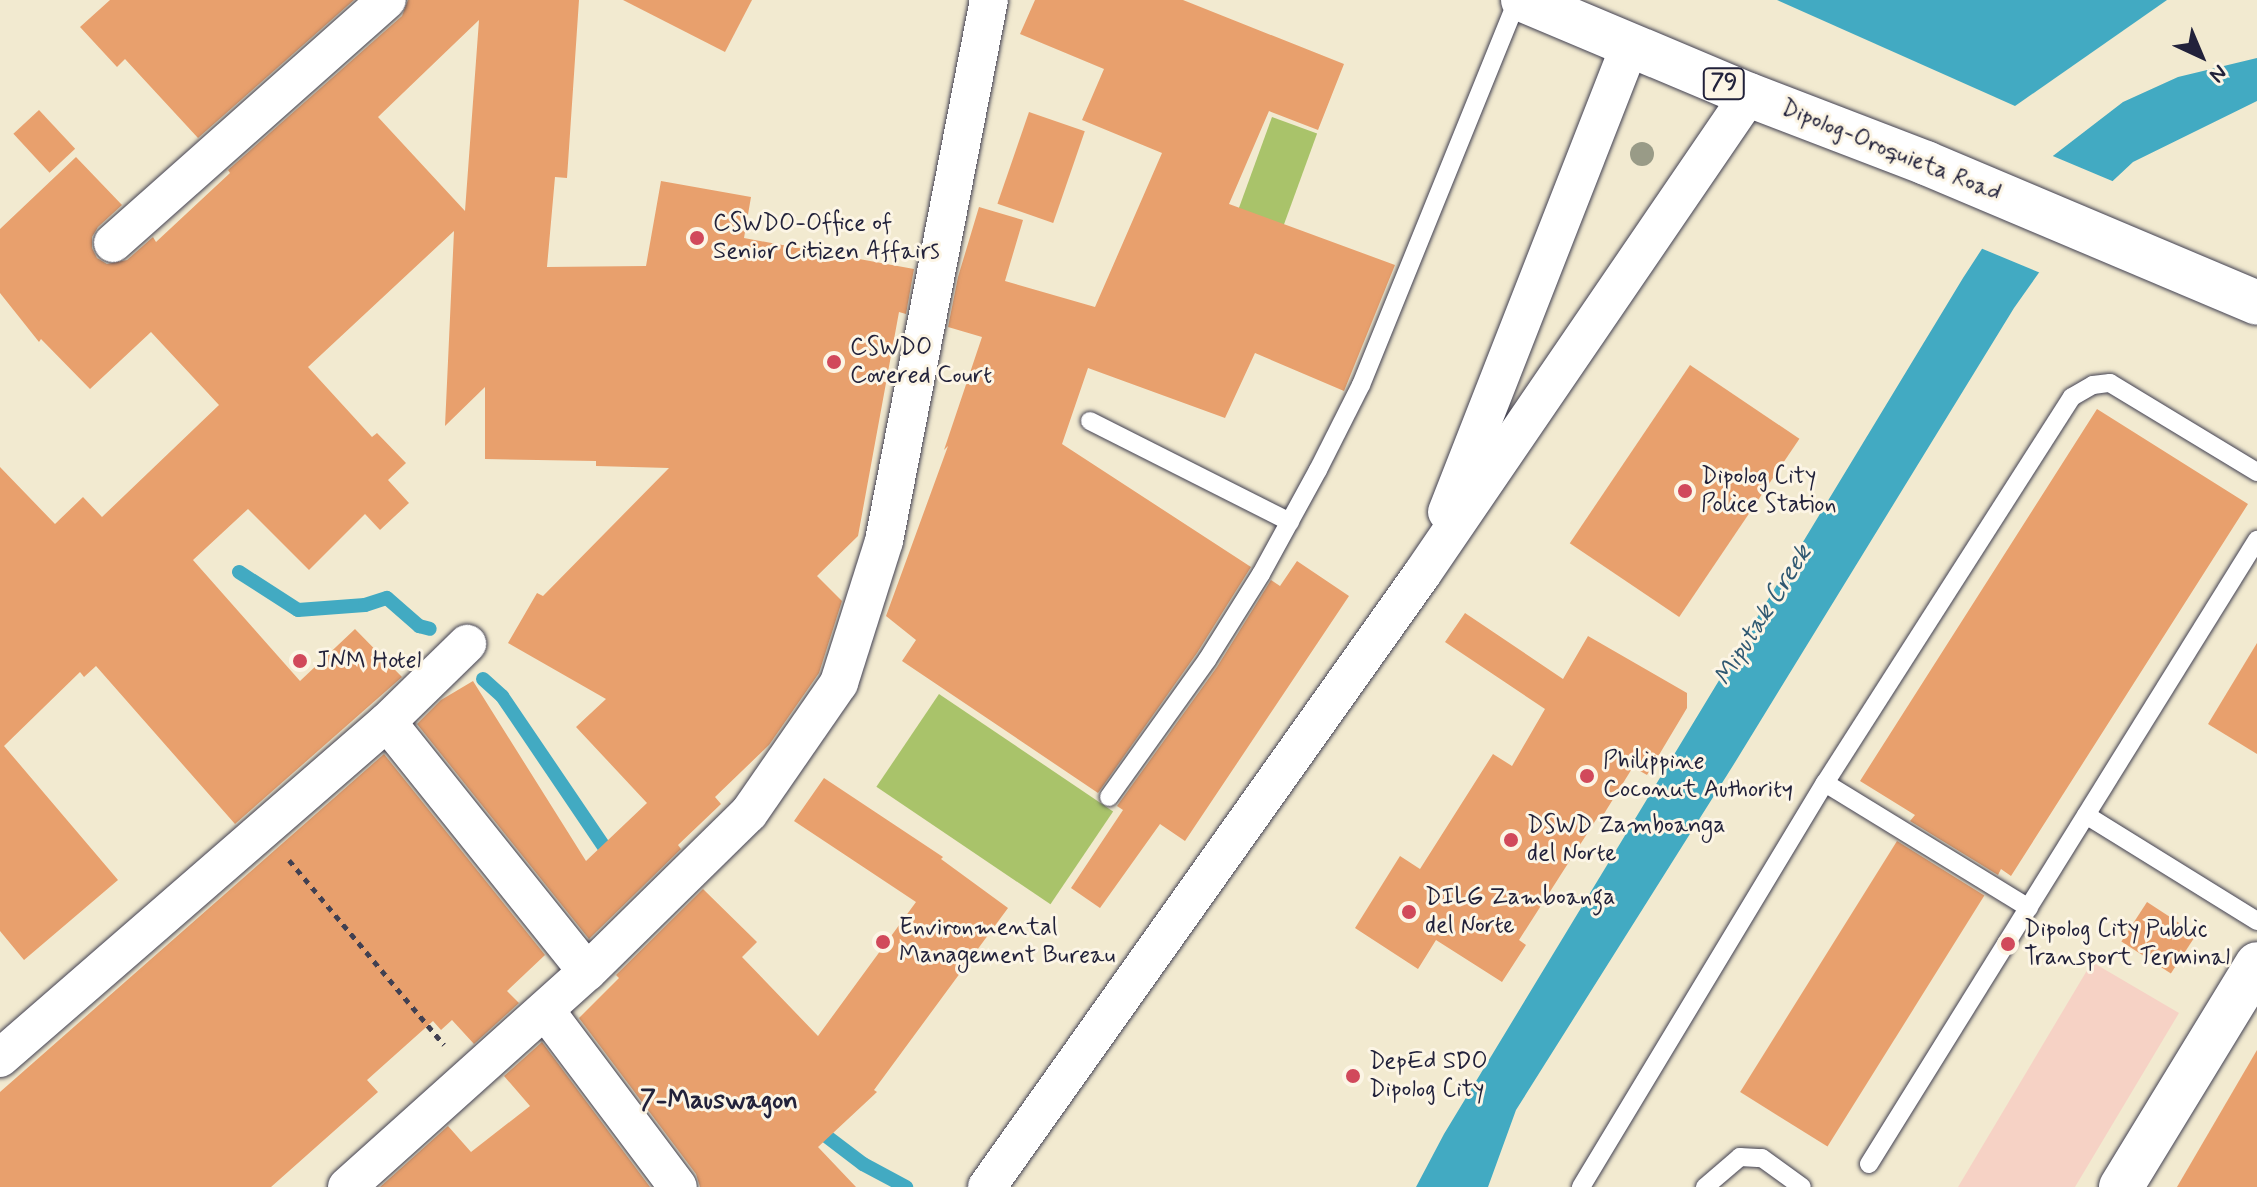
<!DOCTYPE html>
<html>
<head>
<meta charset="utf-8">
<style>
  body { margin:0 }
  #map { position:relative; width:2257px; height:1187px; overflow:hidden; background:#f2ead0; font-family:Mynerve,sans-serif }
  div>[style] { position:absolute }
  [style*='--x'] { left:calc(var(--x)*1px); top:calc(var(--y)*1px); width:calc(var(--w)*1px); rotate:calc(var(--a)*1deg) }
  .built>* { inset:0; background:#f6d2c5 }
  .green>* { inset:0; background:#a9c36a; transform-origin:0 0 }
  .water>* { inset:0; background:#42aac2 }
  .pier>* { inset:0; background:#f2ead0 }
  .stream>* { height:14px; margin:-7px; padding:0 7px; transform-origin:7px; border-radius:7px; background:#42aac2 }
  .building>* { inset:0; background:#e8a06d; transform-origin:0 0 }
  .path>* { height:5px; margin-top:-2.5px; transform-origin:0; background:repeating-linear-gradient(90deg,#414051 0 6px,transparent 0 12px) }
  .roads { filter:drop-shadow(0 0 2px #414051) drop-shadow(0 0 2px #414051) }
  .service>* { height:18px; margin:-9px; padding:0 9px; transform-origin:9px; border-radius:9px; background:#fff }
  .minor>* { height:38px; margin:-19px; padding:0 19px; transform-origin:19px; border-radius:19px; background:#fff }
  .secondary>* { height:44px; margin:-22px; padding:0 22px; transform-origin:22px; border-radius:22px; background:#fff }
  .primary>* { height:44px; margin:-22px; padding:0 22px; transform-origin:22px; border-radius:22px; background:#fff }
  .trees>* { width:24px; height:24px; margin:-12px; border-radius:50%; background:#999b87 }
  .dots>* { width:22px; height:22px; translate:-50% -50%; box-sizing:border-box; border:4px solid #fcf5e5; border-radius:50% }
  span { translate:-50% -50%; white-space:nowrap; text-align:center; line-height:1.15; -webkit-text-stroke:6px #fcf5e5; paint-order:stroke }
  .shield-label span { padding:2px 6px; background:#fcf5e5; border:2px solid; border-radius:6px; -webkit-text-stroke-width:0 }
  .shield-label { font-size:22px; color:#22223b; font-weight:700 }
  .street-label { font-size:24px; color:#22223b }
  .poi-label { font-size:24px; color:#22223b }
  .left { translate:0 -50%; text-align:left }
  .water-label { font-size:26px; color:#2f5871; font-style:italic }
  .neighbourhood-label { font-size:26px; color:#22223b; font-weight:700 }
  .north { position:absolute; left:2161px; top:16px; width:80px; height:80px; -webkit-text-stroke:6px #fcf5e5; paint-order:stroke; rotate:136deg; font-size:22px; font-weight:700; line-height:32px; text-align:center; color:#22223b }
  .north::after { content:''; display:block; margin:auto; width:28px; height:36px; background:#22223b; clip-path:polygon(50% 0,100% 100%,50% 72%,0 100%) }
</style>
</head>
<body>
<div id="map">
  <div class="built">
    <i style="clip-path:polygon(2092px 962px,2179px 1013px,2075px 1187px,1958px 1187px)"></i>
  </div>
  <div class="green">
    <i style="left:1272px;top:117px;width:48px;height:118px;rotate:20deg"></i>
    <i style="left:939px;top:694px;width:210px;height:112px;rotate:34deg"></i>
  </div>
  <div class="water">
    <i style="clip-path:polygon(1777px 0,2167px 0,2015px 106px)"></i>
    <i style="clip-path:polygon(2257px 58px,2257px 101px,2133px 162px,2086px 206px,2014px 308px,1734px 764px,1516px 1110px,1488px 1187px,1416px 1187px,1444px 1134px,1963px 278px,2032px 172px,2123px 102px,2178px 77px)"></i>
  </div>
  <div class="pier">
    <i style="clip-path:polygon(2048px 154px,2117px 183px,2089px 209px,2043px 274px,1978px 247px,2029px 169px)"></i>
  </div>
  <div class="stream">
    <i style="--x:239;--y:572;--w:70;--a:32.8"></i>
    <i style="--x:298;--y:610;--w:67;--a:-4.3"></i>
    <i style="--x:365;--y:605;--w:23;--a:-18"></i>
    <i style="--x:387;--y:598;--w:43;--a:41.2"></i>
    <i style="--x:419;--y:626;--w:11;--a:15"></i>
    <i style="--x:483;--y:679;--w:25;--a:42"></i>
    <i style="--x:502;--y:696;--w:198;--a:55.9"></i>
    <i style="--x:813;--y:1126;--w:63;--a:37.2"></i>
    <i style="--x:863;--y:1164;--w:49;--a:28.1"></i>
  </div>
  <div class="building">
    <i style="clip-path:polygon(110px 0,354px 0,198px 138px,125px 59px,117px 67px,80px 27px)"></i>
    <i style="clip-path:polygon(evenodd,408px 0,579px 0,567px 178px,555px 177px,547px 267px,646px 266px,661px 181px,751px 197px,744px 238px,914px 269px,906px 314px,899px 312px,858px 536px,817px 576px,842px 601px,819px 673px,769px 745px,715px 797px,721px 804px,678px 845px,681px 849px,589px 939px,417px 724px,441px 700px,473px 681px,586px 861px,647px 803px,576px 727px,606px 699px,508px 643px,537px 593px,543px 596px,669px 468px,596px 466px,596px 461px,485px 459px,485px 387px,445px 426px,454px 231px,308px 367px,372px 437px,377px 433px,406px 463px,388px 480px,409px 503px,380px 530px,365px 514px,309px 570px,248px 509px,193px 560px,300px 681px,355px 629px,402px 677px,235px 824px,96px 666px,84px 677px,80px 672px,4px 746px,118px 880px,24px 960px,0 931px,0 467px,55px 524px,83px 497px,102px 517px,219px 405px,151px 332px,90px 389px,41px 339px,39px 342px,0 293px,0 229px,76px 157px,122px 205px,98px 227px,92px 237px,92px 248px,97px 258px,107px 264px,127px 260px,153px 237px,156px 242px,230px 173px,228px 170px,402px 16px,408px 0,479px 20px,465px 211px,378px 117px,479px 20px)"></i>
    <i style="clip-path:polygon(623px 0,752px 0,725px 52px)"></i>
    <i style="clip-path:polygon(1035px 0,1183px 0,1344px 64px,1318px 130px,1269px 111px,1229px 204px,1395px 265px,1344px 391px,1255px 353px,1225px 418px,1088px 368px,1062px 444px,1251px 567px,1197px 653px,1098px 793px,902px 661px,916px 640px,886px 616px,948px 446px,944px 450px,982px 337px,948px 327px,958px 277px,979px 207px,1023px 220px,1005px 281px,1095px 307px,1162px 153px,1082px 120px,1104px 69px,1020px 34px)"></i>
    <i style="left:39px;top:110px;width:53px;height:35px;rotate:47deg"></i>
    <i style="left:1029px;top:112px;width:59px;height:97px;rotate:19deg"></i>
    <i style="left:1690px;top:365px;width:132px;height:215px;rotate:34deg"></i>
    <i style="clip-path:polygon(2097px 409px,2248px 504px,2011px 876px,2001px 869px,1998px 875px,1910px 821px,1915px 815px,1860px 781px)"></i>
    <i style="clip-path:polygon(1297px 561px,1349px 596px,1185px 841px,1160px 824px,1100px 908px,1071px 888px,1123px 810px,1117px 806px,1217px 667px,1271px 580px,1280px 586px)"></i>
    <i style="clip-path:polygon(1465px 613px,1563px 679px,1588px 636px,1687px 693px,1687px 708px,1647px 775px,1633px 767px,1602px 817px,1599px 815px,1519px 940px,1526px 945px,1502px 982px,1436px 940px,1418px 969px,1355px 928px,1400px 856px,1420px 869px,1493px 754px,1512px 766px,1545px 709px,1445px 642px)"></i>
    <i style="clip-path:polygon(2257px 643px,2257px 754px,2208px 724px)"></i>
    <i style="clip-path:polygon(384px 754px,545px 955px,507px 991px,519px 1003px,474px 1044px,452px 1020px,441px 1030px,433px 1021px,367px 1080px,378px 1092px,271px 1187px,0 1187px,0 1092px)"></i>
    <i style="clip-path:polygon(824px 778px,943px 857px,941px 859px,1008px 908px,874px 1090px,877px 1092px,818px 1147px,856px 1187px,700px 1187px,696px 1174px,579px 1018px,619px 978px,616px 975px,703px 889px,757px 942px,742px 957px,818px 1036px,916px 902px,794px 821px)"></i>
    <i style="left:1897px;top:841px;width:103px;height:296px;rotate:32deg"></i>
    <i style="left:2147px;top:902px;width:59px;height:47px;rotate:33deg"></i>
    <i style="clip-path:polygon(542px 1042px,650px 1187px,380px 1187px,448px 1126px,471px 1152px,530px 1106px,504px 1076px)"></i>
    <i style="clip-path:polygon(2257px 1050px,2257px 1187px,2177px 1187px)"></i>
  </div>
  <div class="path">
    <i style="--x:289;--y:860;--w:241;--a:50"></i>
  </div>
  <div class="roads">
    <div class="service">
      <i style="--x:1090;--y:421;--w:224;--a:26.8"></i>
      <i style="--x:1825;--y:783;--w:239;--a:31.5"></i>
      <i style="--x:1109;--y:797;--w:168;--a:-54.4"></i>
      <i style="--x:1207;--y:660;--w:102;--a:-57.9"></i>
      <i style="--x:1261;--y:574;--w:119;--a:-61.3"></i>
      <i style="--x:1318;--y:470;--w:95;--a:-63.2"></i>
      <i style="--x:1361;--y:385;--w:415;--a:-67.9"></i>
      <i style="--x:2086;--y:815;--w:201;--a:31.8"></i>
      <i style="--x:1869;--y:1164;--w:735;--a:-58.13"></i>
      <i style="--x:1581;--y:1187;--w:472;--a:-58.9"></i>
      <i style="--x:1825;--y:783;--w:458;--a:-57.4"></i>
      <i style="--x:2072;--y:397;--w:24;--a:-30"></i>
      <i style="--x:2093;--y:385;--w:17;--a:-7"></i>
      <i style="--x:2110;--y:383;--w:172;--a:31.2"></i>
      <i style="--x:1705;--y:1187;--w:46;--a:-40.6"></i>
      <i style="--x:1740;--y:1157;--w:22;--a:3"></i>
      <i style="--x:1762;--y:1158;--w:49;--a:35.9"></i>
    </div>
    <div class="minor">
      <i style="--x:113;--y:243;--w:366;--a:-41.6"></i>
      <i style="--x:1447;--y:512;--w:502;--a:-68.6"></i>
      <i style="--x:387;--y:722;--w:320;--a:51.3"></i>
      <i style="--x:545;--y:1010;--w:221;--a:53.1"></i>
      <i style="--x:0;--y:1058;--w:513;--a:-40.97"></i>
      <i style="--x:387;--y:722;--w:112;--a:-44.3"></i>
      <i style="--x:347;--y:1187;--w:322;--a:-41.9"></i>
      <i style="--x:587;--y:972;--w:227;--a:-44.5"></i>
      <i style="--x:749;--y:813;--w:158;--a:-55.3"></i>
      <i style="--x:839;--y:683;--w:149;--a:-72.4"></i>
      <i style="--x:884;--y:541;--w:551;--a:-79.02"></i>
      <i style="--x:987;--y:1187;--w:752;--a:-54.64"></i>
      <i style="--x:1422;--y:574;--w:580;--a:-55.68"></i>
    </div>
    <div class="secondary">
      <i style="--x:2121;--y:1187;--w:261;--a:-58.6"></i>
    </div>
    <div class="primary">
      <i style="--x:1523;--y:0;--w:245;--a:22.8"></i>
      <i style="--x:1749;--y:95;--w:190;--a:21"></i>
      <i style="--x:1926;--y:163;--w:359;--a:22.9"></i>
    </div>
  </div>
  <div class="trees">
    <i style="left:1642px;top:154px"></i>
  </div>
  <div class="dots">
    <i style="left:697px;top:238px;background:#d1495b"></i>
    <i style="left:834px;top:362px;background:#d1495b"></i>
    <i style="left:1685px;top:491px;background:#d1495b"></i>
    <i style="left:300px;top:661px;background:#d1495b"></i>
    <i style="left:1587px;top:776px;background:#d1495b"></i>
    <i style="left:1511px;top:840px;background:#d1495b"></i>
    <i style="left:1409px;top:912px;background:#d1495b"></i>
    <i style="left:883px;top:942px;background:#d1495b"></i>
    <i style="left:2008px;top:944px;background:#d1495b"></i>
    <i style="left:1353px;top:1076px;background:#d1495b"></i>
  </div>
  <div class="shield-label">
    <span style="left:1724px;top:84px">79</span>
  </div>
  <div class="street-label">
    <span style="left:1891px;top:151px;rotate:22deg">Dipolog-Oroquieta Road</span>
  </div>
  <div class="poi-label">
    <span class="left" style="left:713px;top:238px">CSWDO-Office of<br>Senior Citizen Affairs</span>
    <span class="left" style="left:850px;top:362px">CSWDO<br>Covered Court</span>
    <span class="left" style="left:1701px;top:491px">Dipolog City<br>Police Station</span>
    <span class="left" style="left:316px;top:661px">JNM Hotel</span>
    <span class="left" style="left:1603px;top:776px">Philippine<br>Coconut Authority</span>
    <span class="left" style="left:1527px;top:840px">DSWD Zamboanga<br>del Norte</span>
    <span class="left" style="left:1425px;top:912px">DILG Zamboanga<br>del Norte</span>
    <span class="left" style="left:899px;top:942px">Environmental<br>Management Bureau</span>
    <span class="left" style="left:2024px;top:944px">Dipolog City Public<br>Transport Terminal</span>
    <span class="left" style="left:1369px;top:1076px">DepEd SDO<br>Dipolog City</span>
  </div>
  <div class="water-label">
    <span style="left:1764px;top:616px;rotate:-58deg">Miputak Creek</span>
  </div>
  <div class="neighbourhood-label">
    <span style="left:719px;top:1102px">7-Mauswagon</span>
  </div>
  <div class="north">N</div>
</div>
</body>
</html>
